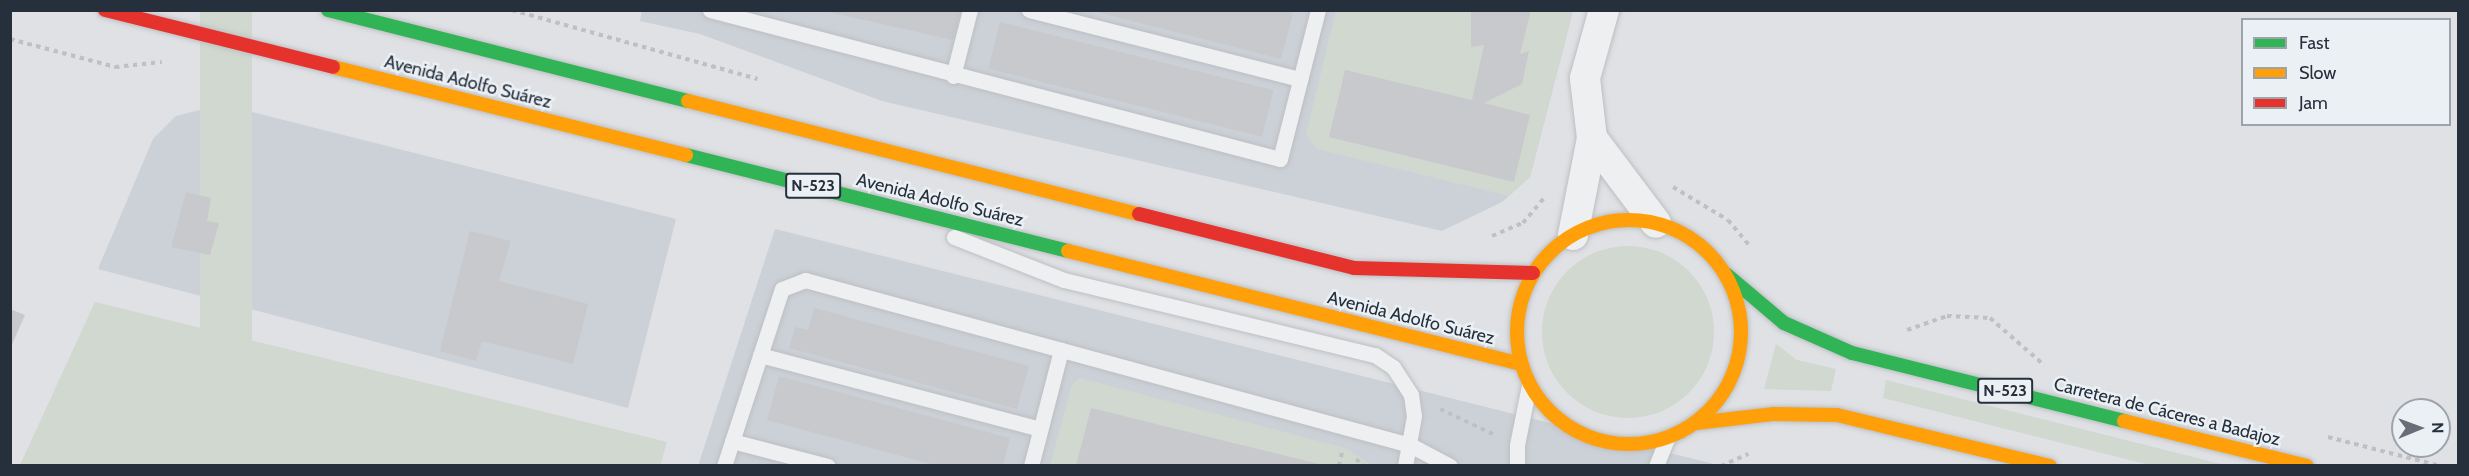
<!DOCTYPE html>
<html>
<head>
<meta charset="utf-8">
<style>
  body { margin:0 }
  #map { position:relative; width:2469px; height:476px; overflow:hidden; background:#dfe1e4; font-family:Cabin,sans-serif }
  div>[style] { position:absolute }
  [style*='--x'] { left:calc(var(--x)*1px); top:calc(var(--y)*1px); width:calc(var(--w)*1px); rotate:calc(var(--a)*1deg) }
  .built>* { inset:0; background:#ccd1d8 }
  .green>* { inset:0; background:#d0d8cf; transform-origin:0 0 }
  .round { border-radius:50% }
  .building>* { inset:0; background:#c7c9cc; transform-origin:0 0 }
  .path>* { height:4px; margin-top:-2px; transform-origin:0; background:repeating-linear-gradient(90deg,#bec0c4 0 4.5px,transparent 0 9px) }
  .roads { filter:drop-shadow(0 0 2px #bdbfc2) drop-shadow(0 0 2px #bdbfc2) }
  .lane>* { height:15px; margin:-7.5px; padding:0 7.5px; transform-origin:7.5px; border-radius:7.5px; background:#eeeff1 }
  .street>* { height:30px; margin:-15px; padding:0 15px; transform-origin:15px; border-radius:15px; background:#eeeff1 }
  .fast>* { height:14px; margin:-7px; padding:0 7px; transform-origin:7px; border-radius:7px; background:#30b455 }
  .slow>* { height:14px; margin:-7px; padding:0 7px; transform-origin:7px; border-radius:7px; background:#ff9f0a }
  .slow>.ring { margin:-7px; padding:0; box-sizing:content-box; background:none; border:14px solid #ff9f0a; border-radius:50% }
  .jam>* { height:14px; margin:-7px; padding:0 7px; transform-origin:7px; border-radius:7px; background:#e5322d }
  span { translate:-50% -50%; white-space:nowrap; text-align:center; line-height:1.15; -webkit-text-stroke:5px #ebf0f4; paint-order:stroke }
  .shield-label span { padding:2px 4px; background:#ebf0f4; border:2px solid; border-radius:4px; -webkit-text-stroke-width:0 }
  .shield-label { font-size:16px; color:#26303d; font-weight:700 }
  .street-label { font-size:18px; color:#26303d }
  .frame { position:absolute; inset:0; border:12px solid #26303d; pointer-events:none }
  .legend { position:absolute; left:2241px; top:18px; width:210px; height:108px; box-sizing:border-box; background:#ebf0f4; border:2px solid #9ca3ab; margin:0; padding:8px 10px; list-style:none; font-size:18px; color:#26303d }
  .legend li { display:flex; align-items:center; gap:12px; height:30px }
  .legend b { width:30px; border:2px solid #9ca3ab }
  .north { position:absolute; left:2391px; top:398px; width:60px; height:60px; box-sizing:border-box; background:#ebf0f4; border:2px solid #9ca3ab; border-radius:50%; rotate:89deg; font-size:16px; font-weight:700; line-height:24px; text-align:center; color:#26303d }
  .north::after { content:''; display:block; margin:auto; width:21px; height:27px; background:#676e77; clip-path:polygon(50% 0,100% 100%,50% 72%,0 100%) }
</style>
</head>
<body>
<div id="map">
  <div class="built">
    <i style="clip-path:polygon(642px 10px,1573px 11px,1530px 177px,1502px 202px,1442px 231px,882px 101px,700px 34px,640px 21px)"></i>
    <i style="clip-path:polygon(212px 107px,252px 112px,676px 219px,628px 408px,98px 269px,153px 139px,176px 116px)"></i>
    <i style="clip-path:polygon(775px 229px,1718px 465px,698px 466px)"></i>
  </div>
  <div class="green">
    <i style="left:200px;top:11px;width:52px;height:1151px"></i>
    <i style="clip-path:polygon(1336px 11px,1573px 11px,1530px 177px,1509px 196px,1317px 149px,1306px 134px)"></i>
    <i class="round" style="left:1542px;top:246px;width:172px;height:172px"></i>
    <i style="clip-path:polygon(95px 302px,667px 442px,660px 466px,20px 465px)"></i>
    <i style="clip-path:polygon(1776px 344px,1797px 360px,1836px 369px,1831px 391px,1764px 389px)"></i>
    <i style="clip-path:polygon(1080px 378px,1345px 448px,1372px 465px,1050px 466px,1072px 384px)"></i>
    <i style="clip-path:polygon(1886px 380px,2225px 465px,2150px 465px,1883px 398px)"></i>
  </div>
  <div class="building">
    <i style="clip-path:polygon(820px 10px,961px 10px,953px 40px)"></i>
    <i style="clip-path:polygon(1089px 10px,1284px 10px,1293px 13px,1281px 59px)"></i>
    <i style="clip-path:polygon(1471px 10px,1531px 10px,1520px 54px,1529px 51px,1522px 84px,1484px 103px,1530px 115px,1514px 182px,1329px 137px,1345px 70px,1472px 100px,1484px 45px,1471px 47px)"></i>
    <i style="left:1000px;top:22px;width:282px;height:48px;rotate:14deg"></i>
    <i style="clip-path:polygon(186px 192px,211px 198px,207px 221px,219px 223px,210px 255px,171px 247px)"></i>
    <i style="clip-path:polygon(470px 231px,511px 241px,499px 281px,588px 304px,573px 364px,482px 341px,476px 361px,440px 351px)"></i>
    <i style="clip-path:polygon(814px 308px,1029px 366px,1017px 409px,789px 348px,795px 327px,808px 330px)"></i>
    <i style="clip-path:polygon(10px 309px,25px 315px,10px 349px)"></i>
    <i style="clip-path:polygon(779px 376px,1010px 438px,1003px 466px,938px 466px,767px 420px)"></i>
    <i style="clip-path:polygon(1091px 408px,1323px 465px,1322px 466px,1076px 466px)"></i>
  </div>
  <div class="path">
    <i style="--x:512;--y:10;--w:255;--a:15.7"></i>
    <i style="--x:10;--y:39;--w:109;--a:14.9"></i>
    <i style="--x:115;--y:67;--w:47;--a:-6.1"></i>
    <i style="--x:1673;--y:187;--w:64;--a:31"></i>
    <i style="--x:1728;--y:220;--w:33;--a:50"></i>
    <i style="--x:1492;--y:236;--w:34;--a:-23"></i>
    <i style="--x:1523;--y:223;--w:34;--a:-50"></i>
    <i style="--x:1907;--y:330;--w:42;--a:-19.3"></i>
    <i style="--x:1947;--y:316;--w:43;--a:2.7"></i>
    <i style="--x:1990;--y:318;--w:72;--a:41"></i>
    <i style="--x:1440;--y:409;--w:59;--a:25.3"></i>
    <i style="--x:2328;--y:437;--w:116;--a:14.5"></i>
    <i style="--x:1356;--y:459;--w:11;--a:41"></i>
    <i style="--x:1339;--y:466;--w:14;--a:-78"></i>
    <i style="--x:1721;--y:466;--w:30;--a:-24"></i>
  </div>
  <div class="roads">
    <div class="lane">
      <i style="--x:710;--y:10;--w:589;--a:14.65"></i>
      <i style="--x:1280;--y:159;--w:154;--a:-75.7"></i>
      <i style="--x:1029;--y:10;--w:280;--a:14.3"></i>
      <i style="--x:953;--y:76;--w:68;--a:-75.6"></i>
      <i style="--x:954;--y:237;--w:118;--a:21.4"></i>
      <i style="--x:1064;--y:280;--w:320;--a:13.6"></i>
      <i style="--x:1375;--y:355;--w:22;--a:34"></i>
      <i style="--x:1393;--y:367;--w:33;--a:57"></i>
      <i style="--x:1411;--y:395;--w:21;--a:82"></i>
      <i style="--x:1414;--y:416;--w:51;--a:100.2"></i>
      <i style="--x:760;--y:355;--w:290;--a:14.8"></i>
      <i style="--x:732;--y:441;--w:99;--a:14.6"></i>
      <i style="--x:724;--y:466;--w:186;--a:-71.9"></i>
      <i style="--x:782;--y:289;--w:25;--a:-21"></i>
      <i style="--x:805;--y:280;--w:627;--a:15.26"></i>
      <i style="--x:1410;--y:445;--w:45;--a:27.7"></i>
      <i style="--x:1031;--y:466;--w:120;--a:-75.5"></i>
      <i style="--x:1517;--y:466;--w:21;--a:-90"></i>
      <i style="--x:1517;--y:445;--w:61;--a:-78.7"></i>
      <i style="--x:1656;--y:466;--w:29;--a:-68"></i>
    </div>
    <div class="street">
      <i style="--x:1592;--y:138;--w:106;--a:53"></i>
      <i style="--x:1573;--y:235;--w:99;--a:-78.9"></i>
      <i style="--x:1592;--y:138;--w:60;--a:-96.7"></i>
      <i style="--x:1585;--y:78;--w:71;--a:-74.4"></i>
    </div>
    <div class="fast">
      <i style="--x:328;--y:10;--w:371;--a:14.2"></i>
      <i style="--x:686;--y:155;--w:394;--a:14.1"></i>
      <i style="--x:1726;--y:274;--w:76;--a:40.2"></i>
      <i style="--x:1784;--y:323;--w:74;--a:23.8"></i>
      <i style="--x:1852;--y:353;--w:280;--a:14"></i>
    </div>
    <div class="slow">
      <i style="--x:333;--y:67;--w:364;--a:14"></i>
      <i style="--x:688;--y:101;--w:465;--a:14.1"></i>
      <i class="ring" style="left:1517px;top:220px;width:210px;height:210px"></i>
      <i style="--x:1068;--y:251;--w:467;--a:14"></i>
      <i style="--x:2124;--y:421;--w:188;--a:13.8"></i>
      <i style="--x:1696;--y:423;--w:79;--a:-6.6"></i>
      <i style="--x:1774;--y:414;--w:63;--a:0.9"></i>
      <i style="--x:1837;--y:415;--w:219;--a:13.5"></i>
    </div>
    <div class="jam">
      <i style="--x:105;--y:10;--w:235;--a:14"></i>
      <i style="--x:1139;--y:214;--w:222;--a:14.1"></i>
      <i style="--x:1354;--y:268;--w:179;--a:1.6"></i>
    </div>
  </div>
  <div class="shield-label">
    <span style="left:813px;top:186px">N-523</span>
    <span style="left:2005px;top:391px">N-523</span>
  </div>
  <div class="street-label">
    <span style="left:468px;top:82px;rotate:14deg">Avenida Adolfo Suárez</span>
    <span style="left:940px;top:200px;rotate:14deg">Avenida Adolfo Suárez</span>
    <span style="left:1411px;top:318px;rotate:14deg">Avenida Adolfo Suárez</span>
    <span style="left:2167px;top:412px;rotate:14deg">Carretera de Cáceres a Badajoz</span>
  </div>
  <div class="frame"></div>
  <ul class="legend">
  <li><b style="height:8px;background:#30b455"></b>Fast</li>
  <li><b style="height:8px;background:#ff9f0a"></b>Slow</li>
  <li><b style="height:8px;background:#e5322d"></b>Jam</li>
  </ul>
  <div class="north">N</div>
</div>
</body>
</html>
